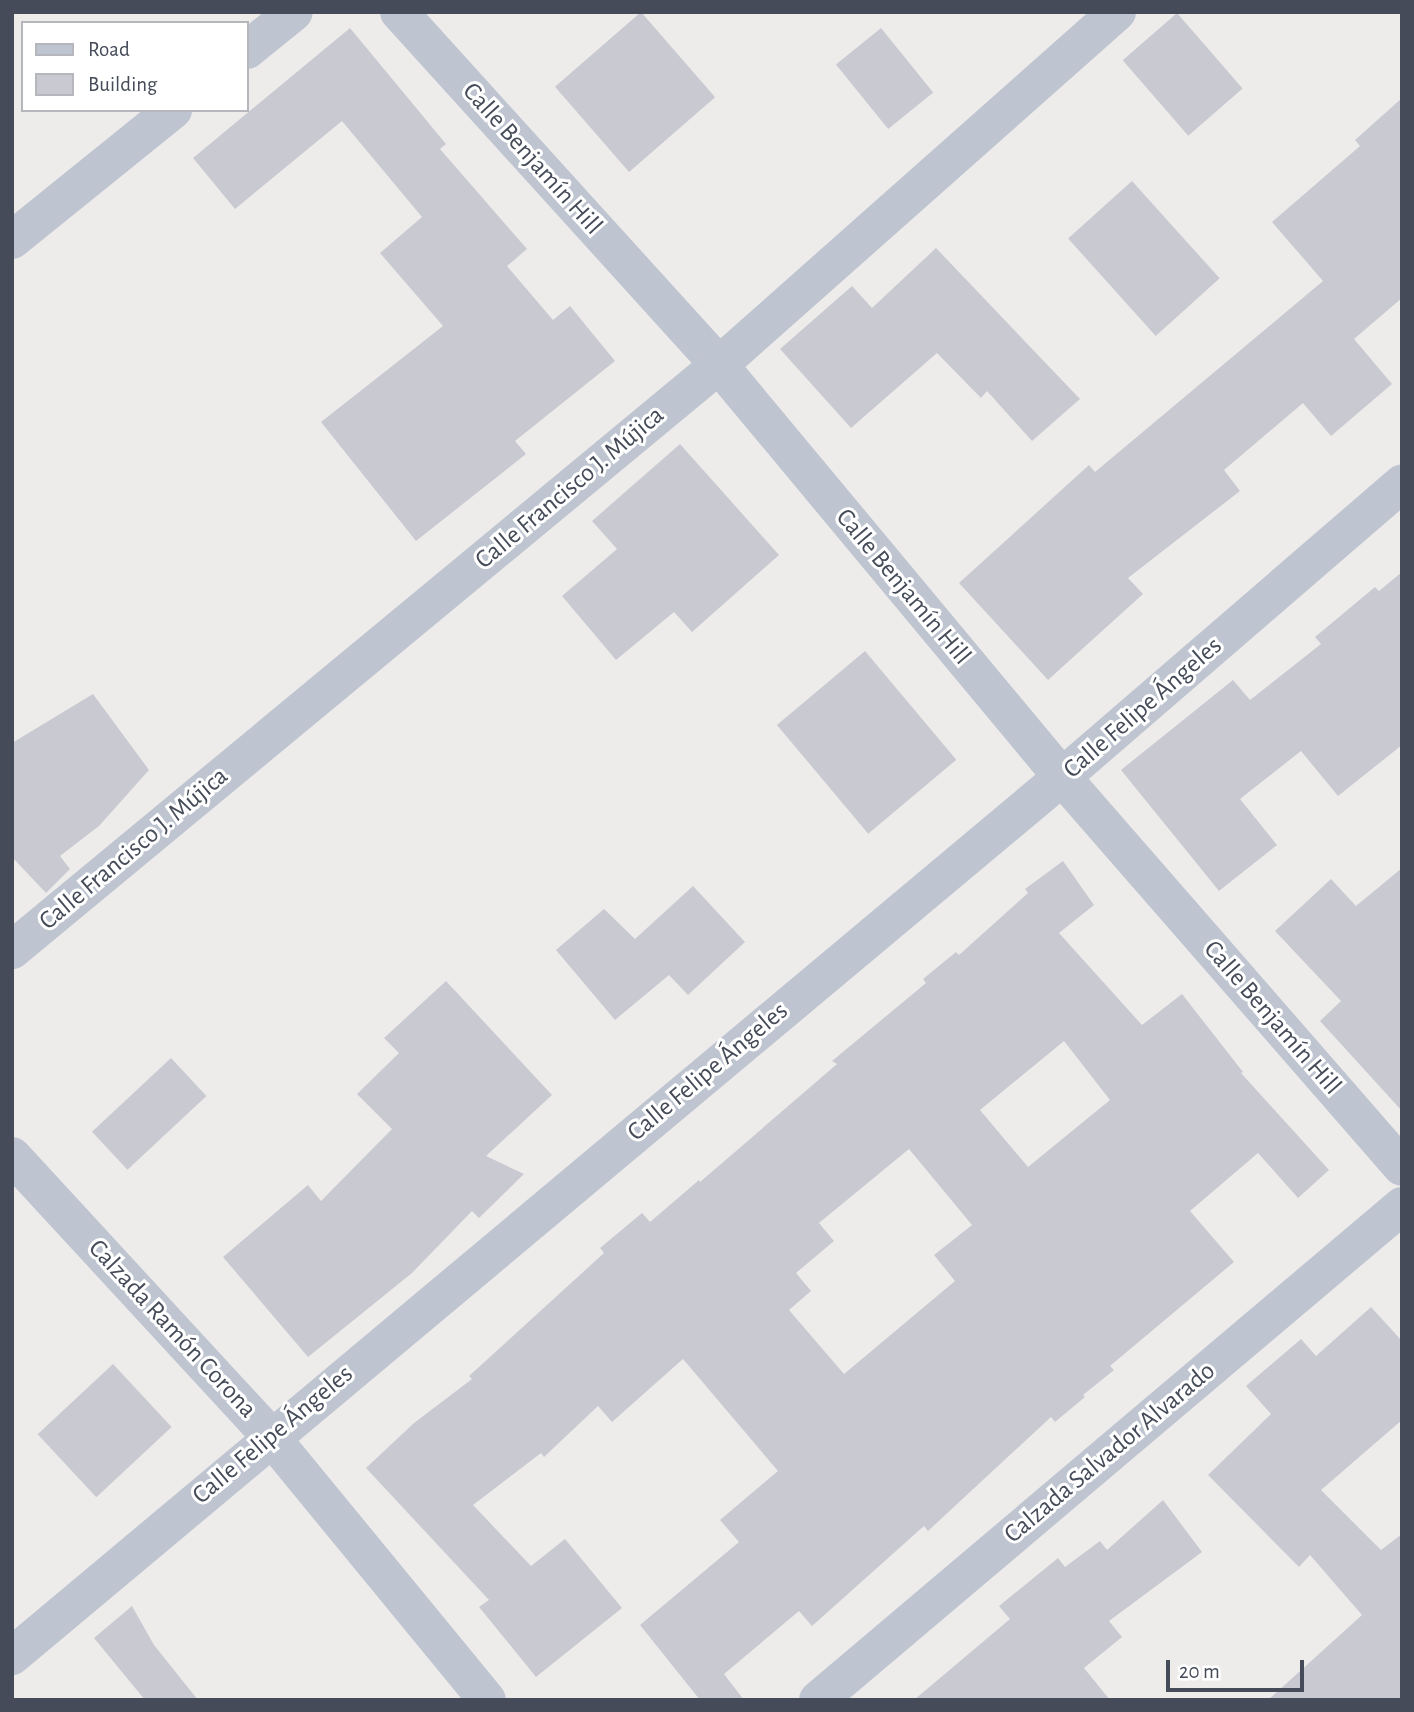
<!DOCTYPE html>
<html>
<head>
<meta charset="utf-8">
<style>
  body { margin:0 }
  #map { position:relative; width:1414px; height:1712px; overflow:hidden; background:#eeeceb; font-family:"Alegreya Sans",sans-serif }
  div>[style] { position:absolute }
  [style*='--x'] { left:calc(var(--x)*1px); top:calc(var(--y)*1px); width:calc(var(--w)*1px); rotate:calc(var(--a)*1deg) }
  .building>* { inset:0; background:#c9c9d1; transform-origin:0 0 }
  .minor>* { height:38px; margin:-19px; padding:0 19px; transform-origin:19px; border-radius:19px; background:#bfc5d0 }
  span { translate:-50% -50%; white-space:nowrap; text-align:center; line-height:1.15; -webkit-text-stroke:6px #fff; paint-order:stroke }
  .street-label { font-size:26px; color:#454b58 }
  .frame { position:absolute; inset:0; border:14px solid #454b58; pointer-events:none }
  .legend { position:absolute; left:21px; top:21px; width:228px; height:91px; box-sizing:border-box; background:#fff; border:2px solid #b5b7bc; margin:0; padding:9px 12px; list-style:none; font-size:21px; color:#454b58 }
  .legend li { display:flex; align-items:center; gap:14px; height:35px }
  .legend b { width:35px; border:2px solid #b5b7bc }
  .scale { position:absolute; left:1166px; top:1660px; width:138px; height:32px; box-sizing:border-box; border:4px solid #454b58; border-top:0; padding-left:9px; font-size:21px; line-height:24px; white-space:nowrap; color:#454b58; -webkit-text-stroke:5px #fff; paint-order:stroke }
</style>
</head>
<body>
<div id="map">
  <div class="building">
    <i style="left:641px;top:12px;width:113px;height:114px;rotate:49deg"></i>
    <i style="left:1177px;top:13px;width:100px;height:72px;rotate:49deg"></i>
    <i style="clip-path:polygon(350px 28px,446px 144px,440px 149px,527px 249px,507px 266px,553px 320px,570px 306px,615px 361px,515px 441px,526px 454px,416px 541px,321px 422px,443px 326px,380px 253px,422px 217px,342px 121px,235px 209px,193px 158px)"></i>
    <i style="left:881px;top:28px;width:83px;height:58px;rotate:51deg"></i>
    <i style="clip-path:polygon(1402px 98px,1402px 298px,1354px 339px,1392px 384px,1331px 436px,1303px 403px,1224px 470px,1240px 491px,1128px 578px,1143px 594px,1048px 680px,959px 583px,1089px 465px,1095px 472px,1323px 281px,1272px 222px,1360px 146px,1355px 140px)"></i>
    <i style="left:1132px;top:181px;width:131px;height:86px;rotate:48deg"></i>
    <i style="clip-path:polygon(936px 248px,1080px 399px,1032px 441px,987px 391px,981px 398px,937px 353px,851px 428px,780px 349px,852px 286px,872px 308px)"></i>
    <i style="clip-path:polygon(680px 444px,779px 555px,692px 632px,674px 612px,616px 660px,562px 596px,617px 549px,592px 521px)"></i>
    <i style="clip-path:polygon(1402px 572px,1402px 745px,1338px 796px,1301px 751px,1240px 799px,1277px 845px,1219px 891px,1121px 770px,1233px 680px,1250px 700px,1321px 644px,1315px 637px,1375px 587px,1379px 591px)"></i>
    <i style="left:865px;top:651px;width:142px;height:115px;rotate:50deg"></i>
    <i style="clip-path:polygon(93px 694px,149px 770px,99px 826px,60px 856px,70px 869px,46px 893px,12px 857px,12px 743px)"></i>
    <i style="clip-path:polygon(evenodd,1063px 861px,1094px 905px,1059px 933px,1142px 1025px,1182px 994px,1243px 1072px,1241px 1073px,1329px 1170px,1298px 1198px,1258px 1153px,1190px 1211px,1234px 1262px,1110px 1366px,1114px 1370px,1083px 1395px,1085px 1397px,1055px 1422px,1051px 1417px,928px 1531px,924px 1526px,812px 1626px,799px 1611px,724px 1674px,744px 1700px,700px 1700px,640px 1625px,739px 1542px,720px 1520px,778px 1471px,683px 1359px,612px 1422px,598px 1406px,544px 1457px,541px 1453px,473px 1505px,531px 1566px,565px 1539px,622px 1608px,536px 1677px,479px 1607px,489px 1600px,366px 1468px,414px 1423px,472px 1379px,469px 1376px,604px 1253px,600px 1248px,642px 1213px,650px 1222px,699px 1180px,700px 1182px,837px 1064px,832px 1061px,926px 983px,923px 979px,956px 952px,959px 955px,1028px 893px,1025px 889px,1063px 861px,1064px 1041px,1110px 1100px,1028px 1167px,980px 1110px,1064px 1041px,1063px 861px,909px 1149px,972px 1225px,934px 1255px,955px 1281px,844px 1374px,789px 1310px,811px 1291px,796px 1273px,834px 1241px,819px 1223px,909px 1149px)"></i>
    <i style="clip-path:polygon(1402px 868px,1402px 1111px,1320px 1021px,1341px 1001px,1275px 931px,1331px 879px,1356px 906px)"></i>
    <i style="clip-path:polygon(693px 886px,745px 942px,688px 995px,669px 975px,615px 1020px,556px 950px,604px 909px,635px 939px)"></i>
    <i style="clip-path:polygon(446px 981px,552px 1095px,486px 1156px,524px 1174px,479px 1218px,472px 1211px,412px 1273px,308px 1357px,223px 1257px,308px 1185px,321px 1201px,392px 1129px,357px 1094px,399px 1053px,384px 1038px)"></i>
    <i style="left:171px;top:1058px;width:52px;height:108px;rotate:47deg"></i>
    <i style="clip-path:polygon(1371px 1307px,1402px 1341px,1402px 1420px,1321px 1490px,1381px 1550px,1402px 1534px,1402px 1700px,1268px 1700px,1362px 1615px,1310px 1555px,1299px 1567px,1208px 1475px,1271px 1414px,1246px 1386px,1301px 1339px,1316px 1356px)"></i>
    <i style="left:113px;top:1364px;width:86px;height:103px;rotate:47deg"></i>
    <i style="clip-path:polygon(1163px 1500px,1202px 1552px,1109px 1621px,1122px 1637px,1084px 1668px,1110px 1700px,914px 1700px,1010px 1619px,999px 1606px,1058px 1558px,1065px 1567px,1100px 1541px,1107px 1550px)"></i>
    <i style="clip-path:polygon(132px 1606px,154px 1645px,198px 1700px,145px 1700px,94px 1638px)"></i>
  </div>
  <div class="minor">
    <i style="--x:399;--y:12;--w:476;--a:47.8"></i>
    <i style="--x:719;--y:365;--w:536;--a:50.22"></i>
    <i style="--x:1062;--y:777;--w:517;--a:48.92"></i>
    <i style="--x:247;--y:50;--w:60;--a:-39"></i>
    <i style="--x:12;--y:240;--w:207;--a:-38.9"></i>
    <i style="--x:12;--y:950;--w:918;--a:-39.61"></i>
    <i style="--x:719;--y:365;--w:532;--a:-41.57"></i>
    <i style="--x:12;--y:1156;--w:382;--a:47.3"></i>
    <i style="--x:271;--y:1437;--w:340;--a:50.6"></i>
    <i style="--x:12;--y:1656;--w:1369;--a:-39.93"></i>
    <i style="--x:1062;--y:777;--w:449;--a:-40.8"></i>
    <i style="--x:818;--y:1700;--w:765;--a:-40.23"></i>
  </div>
  <div class="street-label">
    <span style="left:532px;top:159px;rotate:48deg">Calle Benjamín Hill</span>
    <span style="left:570px;top:488px;rotate:-40deg">Calle Francisco J. Mújica</span>
    <span style="left:903px;top:587px;rotate:50deg">Calle Benjamín Hill</span>
    <span style="left:1143px;top:708px;rotate:-41deg">Calle Felipe Ángeles</span>
    <span style="left:134px;top:849px;rotate:-40deg">Calle Francisco J. Mújica</span>
    <span style="left:1272px;top:1018px;rotate:49deg">Calle Benjamín Hill</span>
    <span style="left:708px;top:1072px;rotate:-40deg">Calle Felipe Ángeles</span>
    <span style="left:172px;top:1329px;rotate:47deg">Calzada Ramón Corona</span>
    <span style="left:273px;top:1435px;rotate:-40deg">Calle Felipe Ángeles</span>
    <span style="left:1110px;top:1453px;rotate:-40deg">Calzada Salvador Alvarado</span>
  </div>
  <div class="frame"></div>
  <ul class="legend">
  <li><b style="height:9px;background:#bfc5d0"></b>Road</li>
  <li><b style="height:19px;background:#c9c9d1"></b>Building</li>
  </ul>
  <div class="scale">20 m</div>
</div>
</body>
</html>
